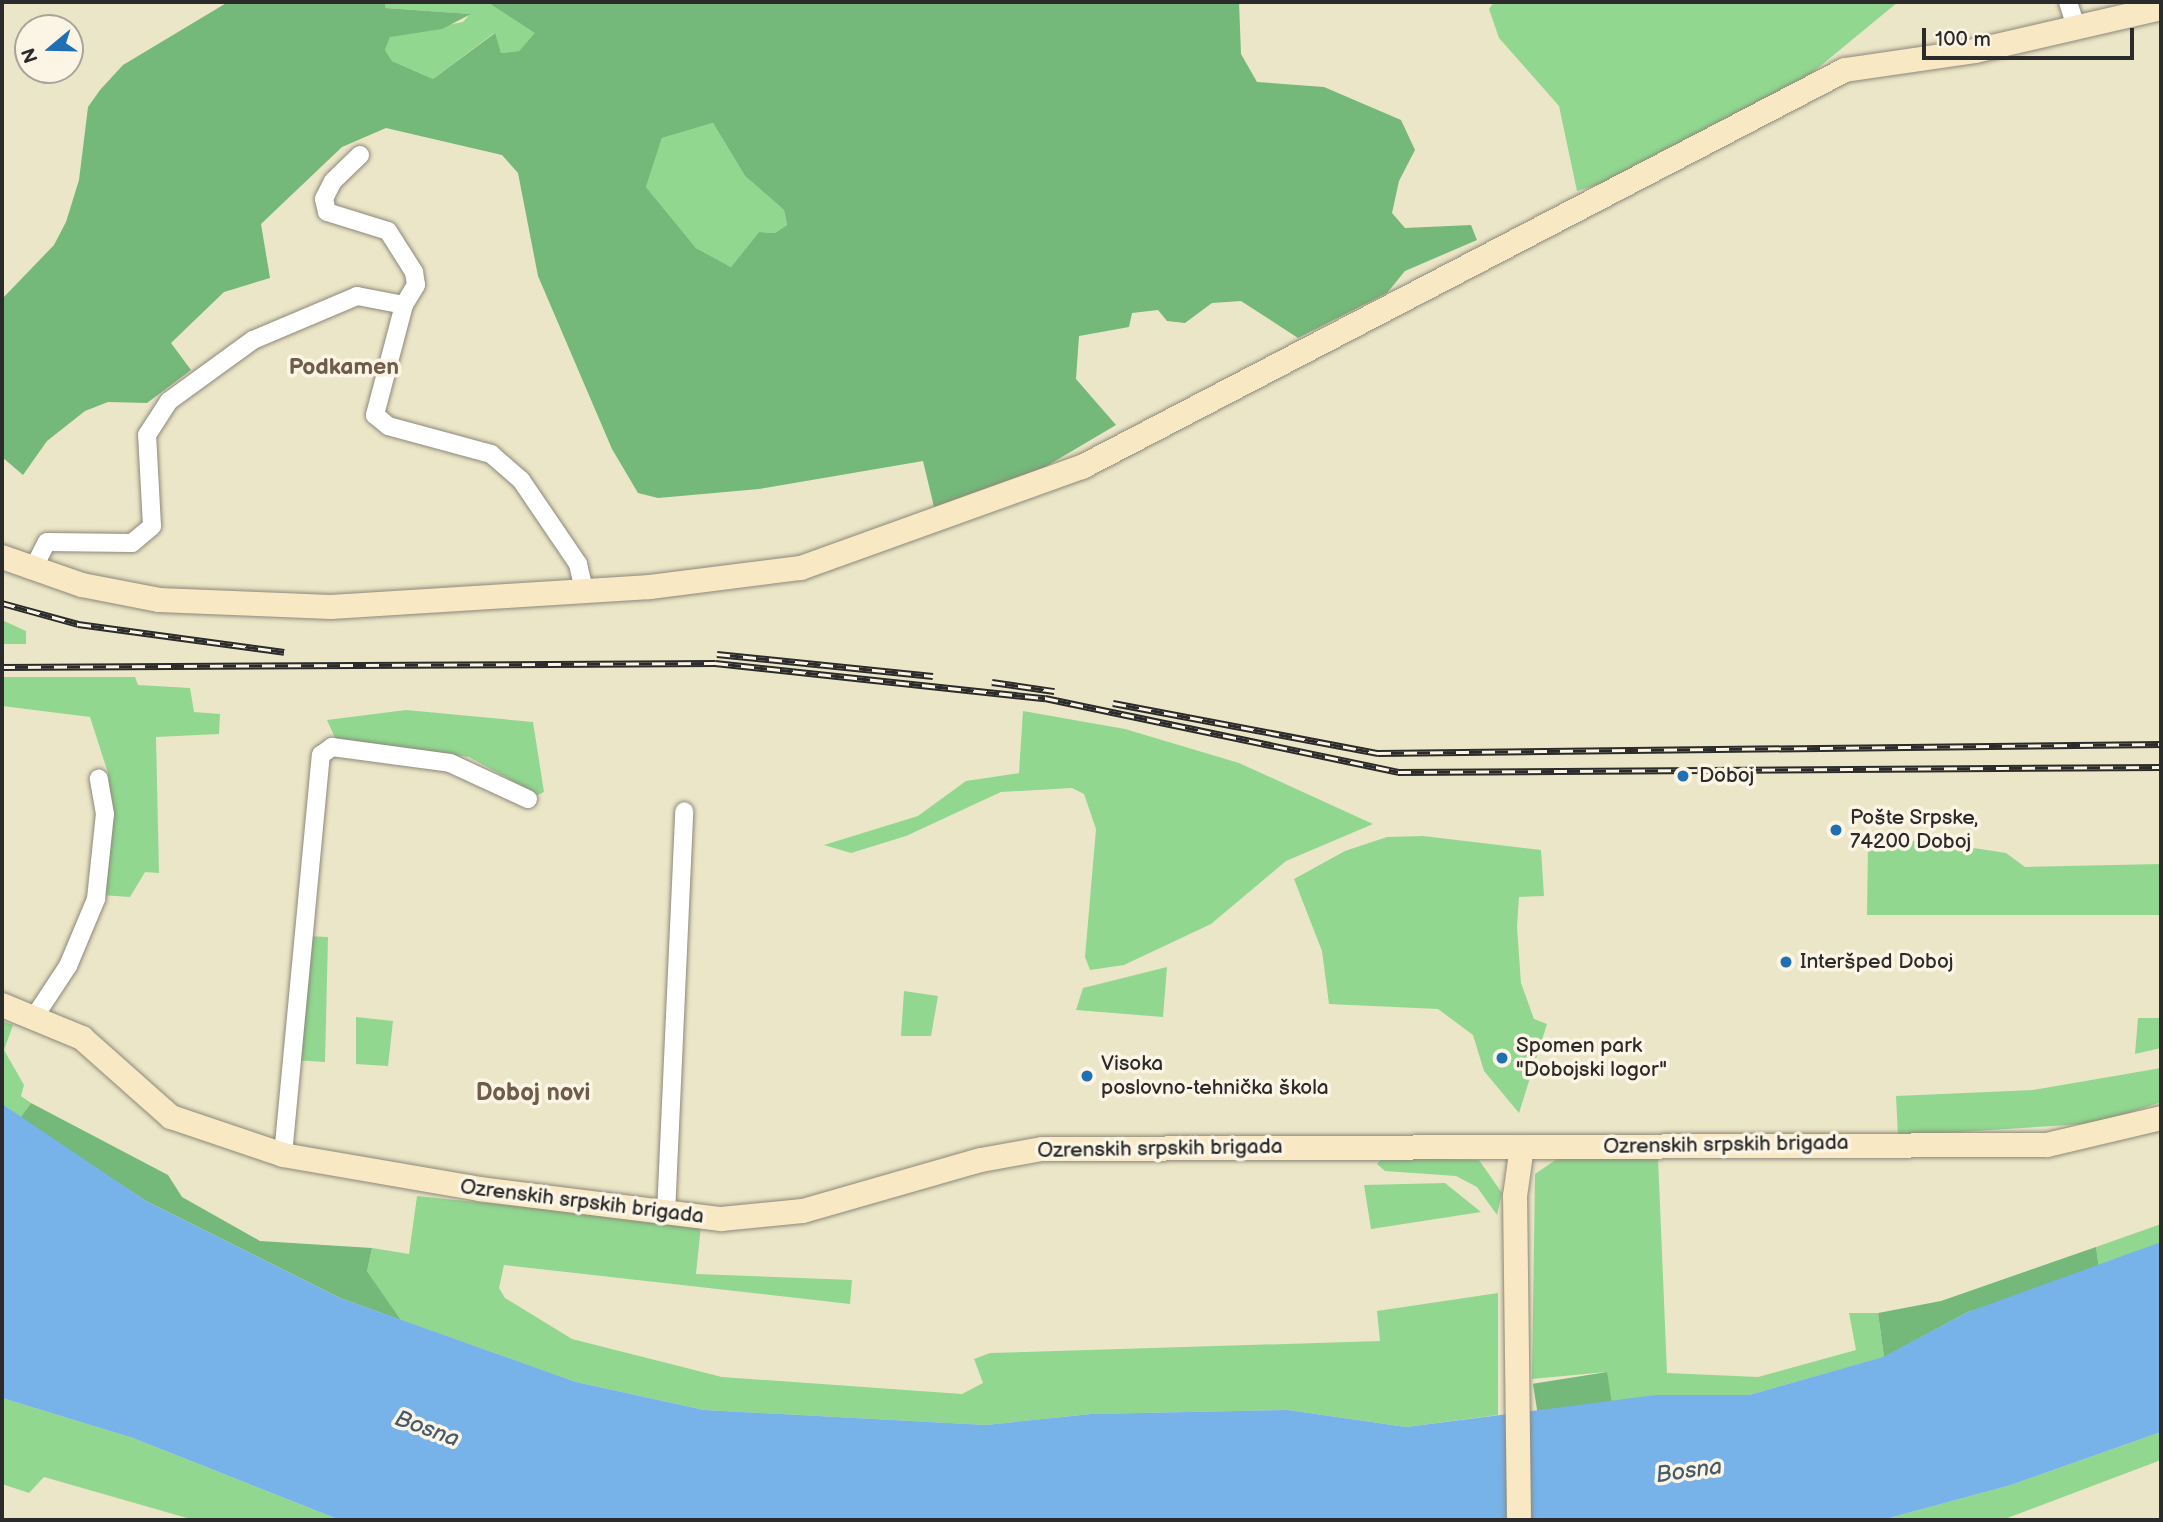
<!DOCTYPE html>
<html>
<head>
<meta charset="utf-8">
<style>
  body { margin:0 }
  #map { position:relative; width:2163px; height:1522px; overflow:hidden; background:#ece6c8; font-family:"Balsamiq Sans",sans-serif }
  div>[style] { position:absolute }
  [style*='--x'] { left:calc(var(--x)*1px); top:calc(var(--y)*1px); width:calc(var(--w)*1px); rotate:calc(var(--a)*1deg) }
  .green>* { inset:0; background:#91d790 }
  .forest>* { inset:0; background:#74b87a; transform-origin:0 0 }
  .water>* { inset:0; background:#77b2e8 }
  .roads { filter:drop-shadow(0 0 2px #8c887a) drop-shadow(0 0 2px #8c887a) }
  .street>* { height:18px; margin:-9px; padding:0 9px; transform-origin:9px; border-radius:9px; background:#fff }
  .secondary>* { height:24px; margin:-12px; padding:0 12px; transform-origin:12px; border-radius:12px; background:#f8e8c3 }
  .rail>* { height:7px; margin-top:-3.5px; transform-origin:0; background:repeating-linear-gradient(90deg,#fcf5e5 0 13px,#2b2b2b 0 26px); box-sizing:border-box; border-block:2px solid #2b2b2b }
  .dots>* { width:19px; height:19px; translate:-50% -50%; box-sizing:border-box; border:4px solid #fcf5e5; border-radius:50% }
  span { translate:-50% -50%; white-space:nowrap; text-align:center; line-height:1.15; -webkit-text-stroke:7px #fcf5e5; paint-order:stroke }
  .poi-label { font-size:21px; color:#2b2b2b }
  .left { translate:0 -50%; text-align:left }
  .street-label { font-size:21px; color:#2b2b2b }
  .neighbourhood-label { font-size:23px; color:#6f5c4b; font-weight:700 }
  .water-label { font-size:23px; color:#465a6d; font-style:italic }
  .quarter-label { font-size:24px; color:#6f5c4b; font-weight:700 }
  .frame { position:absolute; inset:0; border:4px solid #2b2b2b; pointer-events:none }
  .north { position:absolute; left:14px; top:14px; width:70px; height:70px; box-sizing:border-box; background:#fcf5e5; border:2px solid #a8a49b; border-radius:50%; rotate:251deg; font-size:19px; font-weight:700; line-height:28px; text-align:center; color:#2b2b2b }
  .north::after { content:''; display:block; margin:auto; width:24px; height:32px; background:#1f6fb2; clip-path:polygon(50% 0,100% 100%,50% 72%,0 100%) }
  .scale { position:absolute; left:1922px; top:28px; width:212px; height:32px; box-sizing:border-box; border:4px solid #2b2b2b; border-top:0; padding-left:9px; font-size:21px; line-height:24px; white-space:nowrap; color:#2b2b2b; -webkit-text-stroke:5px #fcf5e5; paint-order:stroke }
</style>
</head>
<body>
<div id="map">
  <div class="green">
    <i style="clip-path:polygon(385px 2px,487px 2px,536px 33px,519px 51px,501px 53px,494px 33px,433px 79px,392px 61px,385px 50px,390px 36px,463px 22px,470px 14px,385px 8px)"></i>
    <i style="clip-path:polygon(1494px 2px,1898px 2px,1807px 77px,1612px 180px,1577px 191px,1559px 106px,1499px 38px,1489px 9px)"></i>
    <i style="clip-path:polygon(713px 123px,745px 176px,784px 210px,787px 225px,775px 233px,759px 232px,731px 267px,696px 248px,646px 187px,662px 138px)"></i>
    <i style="clip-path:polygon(2px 620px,26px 631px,26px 644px,2px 644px)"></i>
    <i style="clip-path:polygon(2px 677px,135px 677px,138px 685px,190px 688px,194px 712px,220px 714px,219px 734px,156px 737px,159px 873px,145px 872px,130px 897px,101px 895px,111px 811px,108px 773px,90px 717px,2px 706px)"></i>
    <i style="clip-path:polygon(406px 710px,533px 722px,544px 792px,538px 795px,469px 757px,336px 740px,327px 720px)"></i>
    <i style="clip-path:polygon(1023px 711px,1125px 729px,1239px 763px,1373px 824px,1286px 861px,1211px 924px,1124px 965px,1090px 970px,1085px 957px,1096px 829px,1084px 794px,1072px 788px,1001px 792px,906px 836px,851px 853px,824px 845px,918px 816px,966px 781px,1019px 773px)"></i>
    <i style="clip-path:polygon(1423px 836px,1541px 850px,1544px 896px,1519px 897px,1517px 927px,1521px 983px,1534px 1019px,1547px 1024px,1519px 1113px,1484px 1071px,1473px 1035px,1438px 1009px,1329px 1004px,1322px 951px,1294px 879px,1345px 851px,1387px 837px)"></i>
    <i style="clip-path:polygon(1922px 840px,2006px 853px,2025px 867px,2161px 864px,2161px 915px,1867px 915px,1868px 845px)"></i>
    <i style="clip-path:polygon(306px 936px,328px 937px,325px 1062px,294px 1060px)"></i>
    <i style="clip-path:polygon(1167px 967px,1163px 1017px,1076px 1010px,1083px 988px)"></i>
    <i style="clip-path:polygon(904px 991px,938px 996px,931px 1036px,901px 1036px)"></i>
    <i style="clip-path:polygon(356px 1017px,393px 1021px,388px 1066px,356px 1064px)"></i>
    <i style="clip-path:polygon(2138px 1018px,2161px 1018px,2161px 1048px,2135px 1054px)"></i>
    <i style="clip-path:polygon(2px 1021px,13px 1025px,4px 1050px,24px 1085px,21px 1096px,31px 1103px,20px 1118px,2px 1104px)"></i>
    <i style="clip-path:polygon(2161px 1068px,2161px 1102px,2099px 1123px,1898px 1136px,1896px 1096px,2033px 1090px)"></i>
    <i style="clip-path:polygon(1658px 1157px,1667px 1373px,1758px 1377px,1856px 1350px,1849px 1313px,1878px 1313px,1884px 1357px,1749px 1395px,1656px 1395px,1612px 1404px,1606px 1372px,1532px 1379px,1535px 1174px,1557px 1159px)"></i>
    <i style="clip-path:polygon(1382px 1158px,1479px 1160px,1502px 1193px,1497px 1215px,1477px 1187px,1456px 1176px,1385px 1171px,1377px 1164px)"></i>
    <i style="clip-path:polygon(1445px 1183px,1481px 1212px,1371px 1229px,1364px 1185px)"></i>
    <i style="clip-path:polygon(417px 1196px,701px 1225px,696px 1274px,852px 1280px,850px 1304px,504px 1265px,499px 1288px,505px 1298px,572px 1339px,722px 1377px,962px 1394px,983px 1383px,974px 1359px,990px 1353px,1380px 1341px,1377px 1311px,1498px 1293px,1498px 1415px,1406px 1427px,1288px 1410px,1091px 1414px,986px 1425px,704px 1410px,576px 1382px,401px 1320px,367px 1271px,372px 1248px,409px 1254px)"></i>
    <i style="clip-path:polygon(2161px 1224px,2161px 1242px,2099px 1269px,2096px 1247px)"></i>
    <i style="clip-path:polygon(2px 1398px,133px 1438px,340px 1520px,194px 1520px,44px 1477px,29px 1493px,2px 1484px)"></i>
    <i style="clip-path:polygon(2161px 1432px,2161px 1460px,2002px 1520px,1882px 1520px,2011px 1485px)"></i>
  </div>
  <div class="forest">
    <i style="clip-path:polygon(evenodd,228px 2px,385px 2px,385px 8px,471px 14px,442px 29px,390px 37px,385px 50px,392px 61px,433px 79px,495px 33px,501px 53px,519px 51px,535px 33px,487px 2px,1239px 2px,1241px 54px,1257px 82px,1324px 87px,1401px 120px,1415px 150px,1399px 181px,1392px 213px,1405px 228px,1471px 225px,1477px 240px,1405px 271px,1387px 293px,1298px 338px,1241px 301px,1212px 303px,1185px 323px,1167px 321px,1158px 310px,1132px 313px,1129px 327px,1079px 336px,1076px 379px,1116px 425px,1045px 467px,934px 507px,923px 461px,759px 489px,658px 498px,638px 493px,612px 449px,538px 276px,518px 173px,502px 155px,386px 128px,342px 147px,261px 224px,270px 278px,224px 292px,171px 343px,191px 370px,147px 403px,108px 402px,85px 411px,47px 441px,23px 475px,2px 457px,2px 299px,54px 245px,66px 222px,79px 180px,88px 107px,100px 90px,123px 65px,228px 2px,713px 123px,745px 176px,784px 210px,787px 225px,775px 233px,759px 232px,731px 267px,696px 248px,646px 187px,662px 138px,713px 123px)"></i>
    <i style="clip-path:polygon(31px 1103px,168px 1175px,182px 1197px,260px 1241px,372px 1248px,367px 1271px,401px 1320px,340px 1298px,146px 1201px,20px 1118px)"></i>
    <i style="clip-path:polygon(2096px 1247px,2099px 1269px,1968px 1312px,1884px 1357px,1878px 1313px,1941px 1301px)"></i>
    <i style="left:1607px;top:1372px;width:32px;height:75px;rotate:81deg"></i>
  </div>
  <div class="water">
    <i style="clip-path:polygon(2px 1104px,146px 1201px,340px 1298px,576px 1382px,704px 1410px,986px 1425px,1091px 1414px,1288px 1410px,1406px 1427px,1656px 1395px,1749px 1395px,1883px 1357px,1968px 1312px,2161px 1242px,2161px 1432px,2011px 1485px,1882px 1520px,340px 1520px,133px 1438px,2px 1398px)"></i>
  </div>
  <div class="roads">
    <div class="street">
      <i style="--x:2068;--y:2;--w:28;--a:72"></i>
      <i style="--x:360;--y:155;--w:37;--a:136"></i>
      <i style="--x:333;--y:181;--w:20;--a:117"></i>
      <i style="--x:324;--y:199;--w:13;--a:77"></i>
      <i style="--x:327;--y:212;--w:64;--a:17.3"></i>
      <i style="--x:388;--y:231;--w:49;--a:57.6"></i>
      <i style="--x:414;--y:272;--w:13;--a:81"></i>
      <i style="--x:416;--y:285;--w:23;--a:121"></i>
      <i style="--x:33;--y:569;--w:30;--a:-63"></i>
      <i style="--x:47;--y:542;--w:85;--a:0.7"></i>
      <i style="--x:132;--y:543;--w:26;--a:-40"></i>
      <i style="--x:152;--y:526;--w:91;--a:-93.1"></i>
      <i style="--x:147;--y:435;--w:40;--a:-57.1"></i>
      <i style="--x:169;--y:401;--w:104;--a:-36"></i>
      <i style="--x:253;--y:340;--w:113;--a:-22.9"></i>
      <i style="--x:357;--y:296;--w:48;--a:10.8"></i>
      <i style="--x:404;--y:305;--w:114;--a:104.8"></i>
      <i style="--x:375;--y:415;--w:17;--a:40"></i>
      <i style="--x:388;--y:426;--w:107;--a:15.2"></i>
      <i style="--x:491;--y:454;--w:40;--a:41"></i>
      <i style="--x:521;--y:480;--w:102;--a:55.8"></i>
      <i style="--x:578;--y:564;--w:28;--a:77"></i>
      <i style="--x:35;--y:1016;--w:60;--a:-56.6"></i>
      <i style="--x:68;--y:966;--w:73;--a:-67.3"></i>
      <i style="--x:96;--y:899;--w:85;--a:-84"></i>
      <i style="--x:105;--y:814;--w:36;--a:-100"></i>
      <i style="--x:283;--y:1155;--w:402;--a:-84.6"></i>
      <i style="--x:321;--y:755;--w:14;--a:-36"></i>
      <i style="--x:332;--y:747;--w:119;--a:7.7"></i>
      <i style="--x:450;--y:763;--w:86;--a:24.8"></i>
      <i style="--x:666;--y:1214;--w:403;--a:-87.4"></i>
    </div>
    <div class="secondary">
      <i style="--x:2;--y:557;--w:85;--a:19.3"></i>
      <i style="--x:82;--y:585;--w:78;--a:11"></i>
      <i style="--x:159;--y:600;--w:172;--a:2.3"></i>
      <i style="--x:331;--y:607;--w:320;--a:-3.6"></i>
      <i style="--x:650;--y:587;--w:152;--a:-7.2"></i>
      <i style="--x:801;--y:568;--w:299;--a:-19.8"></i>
      <i style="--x:1082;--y:467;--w:860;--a:-27.49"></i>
      <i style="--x:1845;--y:70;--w:131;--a:-8.3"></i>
      <i style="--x:1975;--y:51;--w:191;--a:-13"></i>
      <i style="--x:2;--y:1005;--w:87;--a:22.4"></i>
      <i style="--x:82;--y:1038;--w:119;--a:41.6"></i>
      <i style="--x:171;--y:1117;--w:118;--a:18.7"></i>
      <i style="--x:283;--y:1155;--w:199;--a:9.8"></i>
      <i style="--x:479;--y:1189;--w:244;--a:7.1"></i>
      <i style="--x:721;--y:1219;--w:82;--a:-5.6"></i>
      <i style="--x:803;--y:1211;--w:185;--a:-16"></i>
      <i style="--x:981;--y:1160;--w:62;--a:-10.2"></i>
      <i style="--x:1042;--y:1149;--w:1005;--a:-0.23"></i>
      <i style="--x:2047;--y:1145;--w:117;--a:-13.3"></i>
      <i style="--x:1519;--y:1520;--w:324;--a:-90.7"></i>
      <i style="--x:1515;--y:1196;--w:49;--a:-81.9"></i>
    </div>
  </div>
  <div class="rail">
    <i style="--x:2;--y:603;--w:79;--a:15.4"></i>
    <i style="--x:78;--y:624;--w:208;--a:7.7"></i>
    <i style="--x:717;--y:654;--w:217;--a:5.8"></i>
    <i style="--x:2;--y:667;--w:713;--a:-0.32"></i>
    <i style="--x:715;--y:663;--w:332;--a:6.1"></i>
    <i style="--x:1045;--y:698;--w:361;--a:11.8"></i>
    <i style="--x:1398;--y:772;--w:763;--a:-0.38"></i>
    <i style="--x:992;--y:682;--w:63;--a:8.3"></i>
    <i style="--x:1113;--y:703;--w:270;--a:10.7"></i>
    <i style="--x:1378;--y:753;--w:783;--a:-0.66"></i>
  </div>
  <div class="dots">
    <i style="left:1683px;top:776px;background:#1f6fb2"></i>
    <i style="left:1836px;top:830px;background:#1f6fb2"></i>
    <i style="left:1786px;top:962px;background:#1f6fb2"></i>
    <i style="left:1502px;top:1058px;background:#1f6fb2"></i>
    <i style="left:1087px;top:1076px;background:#1f6fb2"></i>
  </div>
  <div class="poi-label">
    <span class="left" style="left:1699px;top:776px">Doboj</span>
    <span class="left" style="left:1850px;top:830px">Pošte Srpske,<br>74200 Doboj</span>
    <span class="left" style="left:1800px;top:962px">Interšped Doboj</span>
    <span class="left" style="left:1516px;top:1058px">Spomen park<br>"Dobojski logor"</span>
    <span class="left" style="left:1101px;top:1076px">Visoka<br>poslovno-tehnička škola</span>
  </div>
  <div class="street-label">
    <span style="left:1726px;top:1145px;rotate:-1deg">Ozrenskih srpskih brigada</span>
    <span style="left:1160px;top:1149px;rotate:-1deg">Ozrenskih srpskih brigada</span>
    <span style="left:582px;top:1202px;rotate:7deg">Ozrenskih srpskih brigada</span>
  </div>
  <div class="neighbourhood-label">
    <span style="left:344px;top:367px">Podkamen</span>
  </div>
  <div class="water-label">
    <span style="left:427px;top:1429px;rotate:20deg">Bosna</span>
    <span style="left:1689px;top:1471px;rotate:-8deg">Bosna</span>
  </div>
  <div class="quarter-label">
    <span style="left:533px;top:1093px">Doboj novi</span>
  </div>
  <div class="frame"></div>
  <div class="north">N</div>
  <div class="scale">100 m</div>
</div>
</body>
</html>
